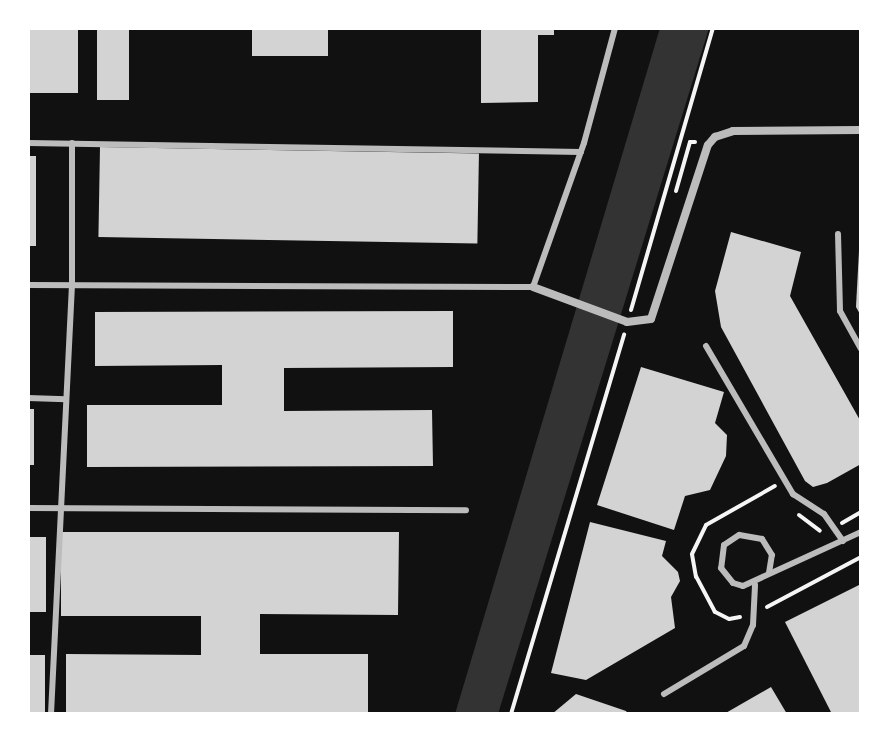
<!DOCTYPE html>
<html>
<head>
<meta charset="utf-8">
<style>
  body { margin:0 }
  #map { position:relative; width:889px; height:742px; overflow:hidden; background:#111; font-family:"Source Serif 4",serif }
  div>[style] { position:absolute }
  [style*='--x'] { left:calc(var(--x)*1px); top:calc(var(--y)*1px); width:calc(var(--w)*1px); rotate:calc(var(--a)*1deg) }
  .water>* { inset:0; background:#333 }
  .building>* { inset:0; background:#d3d3d3; transform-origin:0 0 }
  .path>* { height:4px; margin:-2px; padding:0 2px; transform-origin:2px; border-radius:2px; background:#f5f5f5 }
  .service>* { height:6px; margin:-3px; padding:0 3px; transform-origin:3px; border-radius:3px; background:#bcbcbc }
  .minor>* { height:8px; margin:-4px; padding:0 4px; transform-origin:4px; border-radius:4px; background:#bcbcbc }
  span { translate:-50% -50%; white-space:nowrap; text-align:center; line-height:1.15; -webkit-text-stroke:6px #fff; paint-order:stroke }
  .frame { position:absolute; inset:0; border:30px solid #fff; pointer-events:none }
</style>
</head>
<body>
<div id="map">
  <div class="water">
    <i style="clip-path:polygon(660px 28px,709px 28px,498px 714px,455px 714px)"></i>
  </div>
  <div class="building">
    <i style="left:28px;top:28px;width:50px;height:65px"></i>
    <i style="left:97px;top:28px;width:32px;height:72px"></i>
    <i style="left:252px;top:28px;width:76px;height:28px"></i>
    <i style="clip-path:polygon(481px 28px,554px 28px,554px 35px,538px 35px,538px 102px,481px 103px)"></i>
    <i style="left:100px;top:147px;width:379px;height:90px;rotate:1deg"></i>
    <i style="left:28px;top:156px;width:8px;height:90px"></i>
    <i style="clip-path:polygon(861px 214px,861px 316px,856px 307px)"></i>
    <i style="clip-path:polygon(731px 232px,801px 252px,790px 296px,861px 422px,861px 464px,827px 483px,813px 487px,805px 481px,721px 327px,715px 291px)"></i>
    <i style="clip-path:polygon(453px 311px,453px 367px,284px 368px,284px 411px,432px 410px,433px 466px,87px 467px,87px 405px,222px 405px,222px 365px,95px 366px,95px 312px)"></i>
    <i style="clip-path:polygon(641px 367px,724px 392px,715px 423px,727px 435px,726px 456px,710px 490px,685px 496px,674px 530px,597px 505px)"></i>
    <i style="left:28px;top:409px;width:6px;height:56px"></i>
    <i style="clip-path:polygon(590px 522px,666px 541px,662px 556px,678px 572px,680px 581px,671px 597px,675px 628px,586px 680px,551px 673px)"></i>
    <i style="clip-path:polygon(61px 532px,399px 532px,398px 615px,260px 614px,260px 654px,368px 654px,368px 714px,66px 714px,66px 654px,201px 655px,201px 616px,61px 616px)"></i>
    <i style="left:28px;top:537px;width:18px;height:75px"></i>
    <i style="clip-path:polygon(861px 584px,861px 714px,832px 714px,785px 622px)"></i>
    <i style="left:28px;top:655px;width:17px;height:59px"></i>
    <i style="clip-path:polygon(771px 687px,787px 714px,724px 714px)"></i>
    <i style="clip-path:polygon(576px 694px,626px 711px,628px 714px,552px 714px)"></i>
  </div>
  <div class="path">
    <i style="--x:676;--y:191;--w:51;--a:-74.1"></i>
    <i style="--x:690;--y:142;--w:5;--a:0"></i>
    <i style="--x:631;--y:310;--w:294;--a:-73.8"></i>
    <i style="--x:799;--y:515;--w:26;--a:37"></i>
    <i style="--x:842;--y:523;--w:22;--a:-30"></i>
    <i style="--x:767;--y:607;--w:106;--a:-28"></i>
    <i style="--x:740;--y:617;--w:11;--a:170"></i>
    <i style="--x:729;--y:619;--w:16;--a:-153"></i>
    <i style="--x:715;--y:612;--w:40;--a:-118"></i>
    <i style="--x:696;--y:577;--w:23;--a:-100"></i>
    <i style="--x:692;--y:554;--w:32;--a:-64"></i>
    <i style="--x:706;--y:525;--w:79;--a:-29.5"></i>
    <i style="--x:511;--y:714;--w:396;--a:-73.4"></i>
  </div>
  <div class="service">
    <i style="--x:28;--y:143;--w:553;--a:0.93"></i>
    <i style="--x:838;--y:234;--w:77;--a:88.5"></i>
    <i style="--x:840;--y:311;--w:43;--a:61.1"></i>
    <i style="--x:28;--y:285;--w:505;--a:0.23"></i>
    <i style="--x:533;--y:287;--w:153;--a:-70.5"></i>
    <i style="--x:584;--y:143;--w:119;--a:-74.9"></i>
    <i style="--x:706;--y:346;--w:172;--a:59.6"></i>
    <i style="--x:793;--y:494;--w:37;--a:33"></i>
    <i style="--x:824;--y:514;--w:33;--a:55"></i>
    <i style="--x:28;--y:398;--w:38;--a:2"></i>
    <i style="--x:28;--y:508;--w:438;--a:0.3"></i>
    <i style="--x:769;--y:573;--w:18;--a:-81"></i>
    <i style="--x:772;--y:555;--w:19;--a:-122"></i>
    <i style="--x:762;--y:539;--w:23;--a:-170"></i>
    <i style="--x:739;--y:535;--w:18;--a:146"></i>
    <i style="--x:724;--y:545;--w:23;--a:97"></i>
    <i style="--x:721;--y:568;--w:19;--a:51"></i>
    <i style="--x:733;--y:583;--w:10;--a:17"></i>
    <i style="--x:743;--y:586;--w:130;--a:-24.6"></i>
    <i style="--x:664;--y:694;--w:93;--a:-31"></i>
    <i style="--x:744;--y:646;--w:23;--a:-67"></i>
    <i style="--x:753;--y:625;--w:40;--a:-87.1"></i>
    <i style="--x:51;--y:714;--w:431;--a:-87.2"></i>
    <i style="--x:72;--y:284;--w:141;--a:-90"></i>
  </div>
  <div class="minor">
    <i style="--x:533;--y:287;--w:100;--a:20.4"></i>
    <i style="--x:627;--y:322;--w:24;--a:-7"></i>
    <i style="--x:651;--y:319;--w:183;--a:-71.9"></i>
    <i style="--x:708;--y:145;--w:11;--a:-49"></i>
    <i style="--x:715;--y:137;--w:19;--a:-18"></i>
    <i style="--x:733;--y:131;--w:128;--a:-0.4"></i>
  </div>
  <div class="frame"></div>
</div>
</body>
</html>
